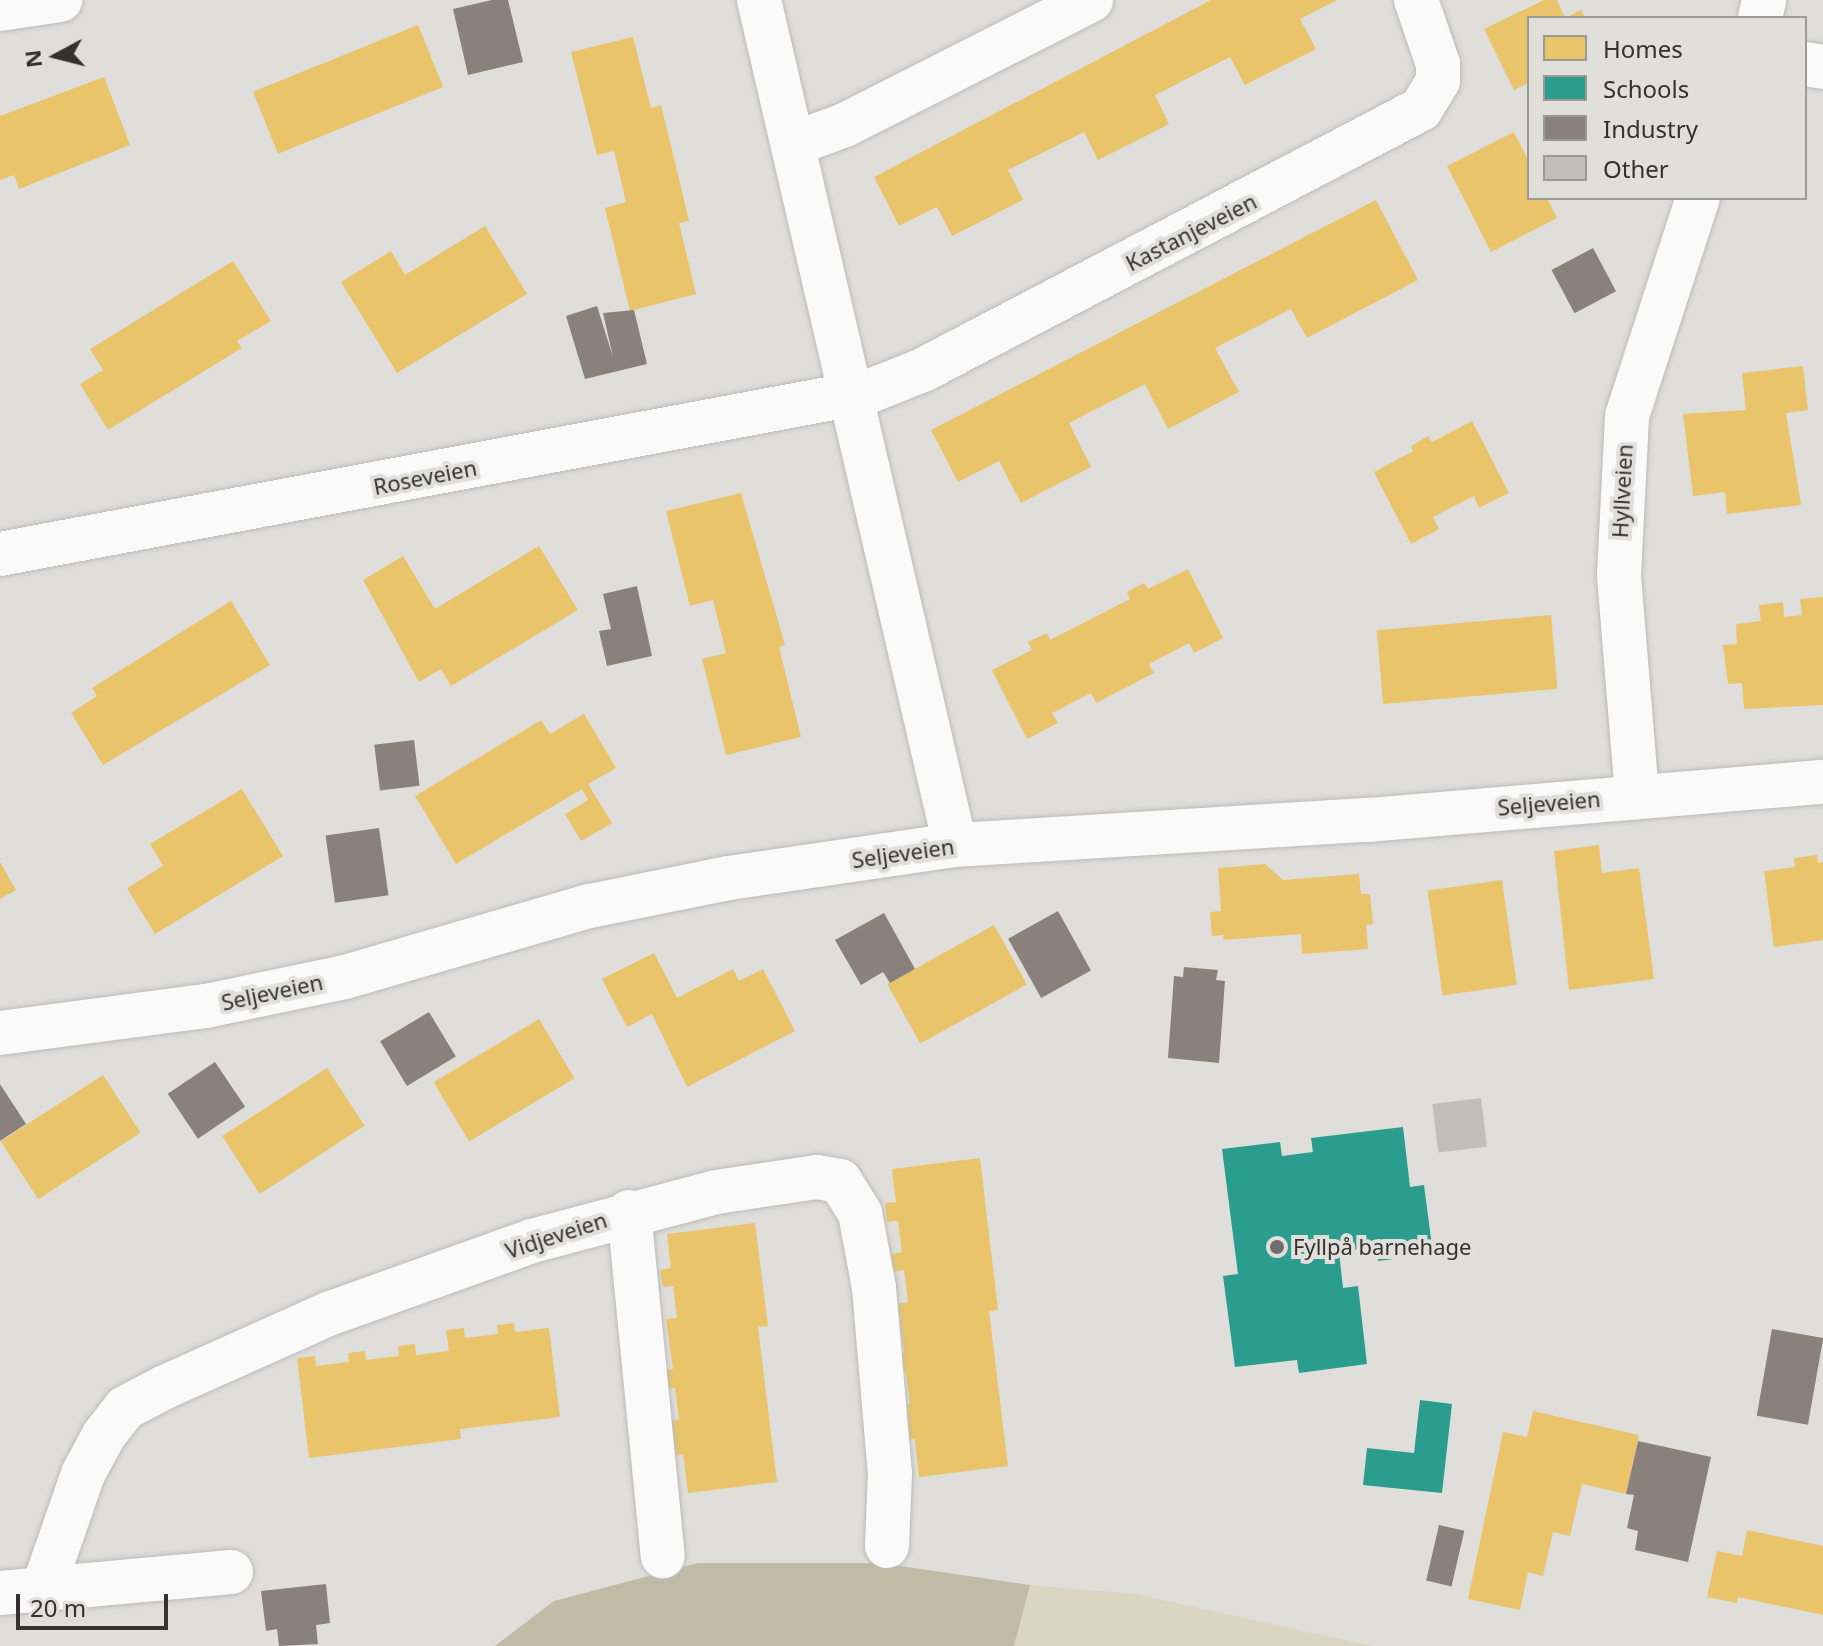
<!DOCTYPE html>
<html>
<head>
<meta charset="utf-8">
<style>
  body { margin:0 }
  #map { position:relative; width:1823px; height:1646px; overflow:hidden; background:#dfdedb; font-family:"Noto Sans",sans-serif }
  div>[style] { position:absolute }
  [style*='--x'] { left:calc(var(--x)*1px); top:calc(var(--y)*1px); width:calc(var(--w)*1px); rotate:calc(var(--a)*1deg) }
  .green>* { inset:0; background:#dbd6c2 }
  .forest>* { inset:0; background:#c1bba6 }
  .homes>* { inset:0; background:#e9c46a; transform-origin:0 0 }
  .schools>* { inset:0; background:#2a9d8f }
  .industry>* { inset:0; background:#8a817c; transform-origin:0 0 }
  .building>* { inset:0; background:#c0bfbc; transform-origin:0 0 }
  .roads { filter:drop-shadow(0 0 2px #bbbbb8) drop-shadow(0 0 2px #bbbbb8) }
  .minor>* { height:44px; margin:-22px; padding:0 22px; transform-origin:22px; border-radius:22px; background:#fafafa }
  .dots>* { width:22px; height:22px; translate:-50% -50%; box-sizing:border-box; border:4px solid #e1dfd9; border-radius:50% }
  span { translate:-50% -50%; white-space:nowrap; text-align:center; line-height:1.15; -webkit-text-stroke:8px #e1dfd9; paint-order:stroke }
  .street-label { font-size:22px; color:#333230 }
  .poi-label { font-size:22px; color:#333230 }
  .left { translate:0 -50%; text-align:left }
  .legend { position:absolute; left:1527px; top:16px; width:280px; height:184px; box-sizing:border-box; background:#e1dfd9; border:2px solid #9b9a95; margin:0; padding:10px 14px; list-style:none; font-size:24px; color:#333230 }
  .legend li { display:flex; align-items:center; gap:16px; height:40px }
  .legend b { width:40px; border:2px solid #9b9a95 }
  .north { position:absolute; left:16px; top:16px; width:80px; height:80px; -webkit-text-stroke:6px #e1dfd9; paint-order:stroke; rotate:263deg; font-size:22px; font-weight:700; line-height:32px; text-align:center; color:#333230 }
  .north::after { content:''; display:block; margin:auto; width:28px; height:36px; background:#333230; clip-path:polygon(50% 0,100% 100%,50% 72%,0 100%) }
  .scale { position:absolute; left:16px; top:1594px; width:152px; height:36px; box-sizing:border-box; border:4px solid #333230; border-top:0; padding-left:10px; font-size:24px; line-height:28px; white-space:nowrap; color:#333230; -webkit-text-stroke:6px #e1dfd9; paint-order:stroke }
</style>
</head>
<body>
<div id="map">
  <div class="green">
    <i style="clip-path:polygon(1030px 1585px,1136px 1594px,1372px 1646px,1014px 1646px)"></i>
  </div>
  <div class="forest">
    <i style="clip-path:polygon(698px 1563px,880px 1563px,1030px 1585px,1014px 1646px,495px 1646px,554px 1601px)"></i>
  </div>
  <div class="homes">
    <i style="clip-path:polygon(1211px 0,1337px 0,1300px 19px,1316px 49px,1245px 85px,1230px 57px,1155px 95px,1169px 124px,1132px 143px,1098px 160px,1084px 132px,1008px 170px,1023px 200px,952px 236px,937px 207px,899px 226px,874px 177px)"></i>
    <i style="clip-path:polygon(1544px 0,1557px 0,1565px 18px,1581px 10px,1585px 18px,1529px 18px,1529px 83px,1514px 90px,1484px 29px)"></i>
    <i style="left:418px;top:25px;width:67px;height:178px;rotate:68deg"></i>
    <i style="clip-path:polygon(633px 37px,651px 108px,661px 105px,675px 162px,689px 221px,679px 223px,696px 294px,630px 311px,605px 208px,626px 202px,614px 151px,597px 155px,571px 52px)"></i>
    <i style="clip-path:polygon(104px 77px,130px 145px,19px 189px,14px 175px,0 180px,0 116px)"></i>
    <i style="clip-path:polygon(1514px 132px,1529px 162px,1529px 198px,1547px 198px,1557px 218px,1491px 252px,1447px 166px)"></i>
    <i style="clip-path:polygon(1376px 200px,1418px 280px,1307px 338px,1291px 309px,1215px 348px,1239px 392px,1168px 429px,1145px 384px,1069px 423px,1091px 467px,1021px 503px,999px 461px,958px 482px,931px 430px)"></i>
    <i style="clip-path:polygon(485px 226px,527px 294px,397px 373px,341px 282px,391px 251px,405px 275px)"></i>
    <i style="clip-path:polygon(233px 261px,271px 321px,237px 341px,242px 348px,108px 430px,80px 384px,103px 370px,90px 349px)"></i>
    <i style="clip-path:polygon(1803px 366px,1808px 410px,1786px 413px,1801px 505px,1727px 514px,1725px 492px,1693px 496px,1683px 414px,1746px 410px,1742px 373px)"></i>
    <i style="clip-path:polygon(1472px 421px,1509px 493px,1479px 508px,1474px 496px,1433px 517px,1439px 529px,1411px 544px,1374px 472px,1413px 451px,1411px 446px,1428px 436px,1432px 442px)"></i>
    <i style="clip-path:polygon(741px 493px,785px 645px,779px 647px,801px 737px,726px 755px,702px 659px,726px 653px,713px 600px,690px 606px,666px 511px)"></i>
    <i style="clip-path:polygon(539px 546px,578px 610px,451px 686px,441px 669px,419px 682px,363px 580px,403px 556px,435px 609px)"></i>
    <i style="clip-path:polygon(1188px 569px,1223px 638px,1194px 653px,1189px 643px,1149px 664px,1154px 673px,1096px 703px,1091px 693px,1052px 713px,1058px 723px,1027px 739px,992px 670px,1032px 650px,1028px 642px,1047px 633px,1050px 640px,1130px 599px,1127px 592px,1144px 583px,1148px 589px)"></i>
    <i style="clip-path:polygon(1823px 597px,1823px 705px,1744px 709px,1742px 683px,1728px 684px,1723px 645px,1737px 644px,1736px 624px,1761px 621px,1759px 605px,1783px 602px,1784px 617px,1802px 615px,1800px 599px)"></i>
    <i style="clip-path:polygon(231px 601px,270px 665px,103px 765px,71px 713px,97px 696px,92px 688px)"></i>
    <i style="left:1551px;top:615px;width:74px;height:175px;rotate:85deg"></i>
    <i style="clip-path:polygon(584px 714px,616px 768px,588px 784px,612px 823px,581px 841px,565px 814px,588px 800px,582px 789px,456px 864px,415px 796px,541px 720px,550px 734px)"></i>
    <i style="clip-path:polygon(242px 789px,283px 856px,155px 934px,127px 888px,163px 866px,150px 844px)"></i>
    <i style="clip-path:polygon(1599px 845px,1602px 873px,1639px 868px,1654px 979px,1569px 990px,1554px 851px)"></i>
    <i style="clip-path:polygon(1817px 855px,1818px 863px,1823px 862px,1823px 940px,1774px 947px,1764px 871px,1795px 867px,1794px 858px)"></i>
    <i style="clip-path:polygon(0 862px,16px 890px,0 899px)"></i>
    <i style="clip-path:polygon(1265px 864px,1283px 880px,1359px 874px,1361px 894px,1370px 894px,1373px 924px,1366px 925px,1368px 949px,1302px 954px,1301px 934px,1223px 940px,1224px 935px,1212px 936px,1210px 912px,1221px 911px,1218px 868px)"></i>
    <i style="left:1502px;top:880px;width:106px;height:75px;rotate:82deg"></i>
    <i style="left:994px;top:925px;width:68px;height:122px;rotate:61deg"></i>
    <i style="clip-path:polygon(654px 953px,677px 998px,733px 969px,739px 981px,763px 969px,795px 1031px,687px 1087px,652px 1014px,627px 1027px,602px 979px)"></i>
    <i style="left:539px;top:1019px;width:69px;height:123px;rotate:59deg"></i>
    <i style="left:327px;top:1068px;width:69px;height:125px;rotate:57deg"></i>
    <i style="left:103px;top:1075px;width:69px;height:122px;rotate:57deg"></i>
    <i style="clip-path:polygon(980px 1158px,998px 1310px,989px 1311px,1008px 1466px,919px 1477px,915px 1439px,904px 1440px,900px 1405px,910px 1404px,906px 1372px,895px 1373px,893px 1354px,904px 1353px,898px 1304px,908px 1302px,904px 1270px,893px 1272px,891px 1254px,902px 1252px,898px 1221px,887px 1222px,885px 1203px,896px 1202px,892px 1169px)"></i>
    <i style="clip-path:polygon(755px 1223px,768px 1326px,758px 1327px,777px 1482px,688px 1493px,683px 1454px,673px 1456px,669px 1421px,679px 1420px,675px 1388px,665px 1389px,662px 1370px,673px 1369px,666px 1319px,677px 1318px,673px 1286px,663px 1287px,660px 1270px,671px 1268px,667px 1234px)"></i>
    <i style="clip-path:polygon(514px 1323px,515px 1332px,549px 1328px,560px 1417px,460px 1429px,461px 1439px,309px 1458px,297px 1358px,315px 1356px,316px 1366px,349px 1362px,348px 1353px,365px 1351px,366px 1360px,399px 1356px,398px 1346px,415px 1344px,416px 1355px,449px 1351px,446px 1330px,464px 1328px,465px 1338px,498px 1334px,497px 1325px)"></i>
    <i style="clip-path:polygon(1533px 1411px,1639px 1435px,1626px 1494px,1582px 1484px,1570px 1536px,1553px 1532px,1543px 1576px,1528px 1572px,1520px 1610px,1468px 1599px,1503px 1432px,1527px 1437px)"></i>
    <i style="clip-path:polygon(1747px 1530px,1823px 1546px,1823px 1615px,1738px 1597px,1737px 1603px,1707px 1597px,1717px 1551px,1742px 1556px)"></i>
  </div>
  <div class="schools">
    <i style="clip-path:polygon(1403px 1127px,1410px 1187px,1424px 1185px,1433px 1254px,1378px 1261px,1376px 1247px,1339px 1252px,1343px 1288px,1358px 1286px,1367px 1364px,1299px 1373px,1297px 1360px,1235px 1367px,1223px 1276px,1238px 1274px,1222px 1149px,1280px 1142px,1282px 1156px,1313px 1152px,1311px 1138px)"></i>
    <i style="clip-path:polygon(1420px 1400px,1452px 1404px,1442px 1493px,1363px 1485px,1367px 1448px,1414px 1453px)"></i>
  </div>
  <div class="industry">
    <i style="clip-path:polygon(492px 0,508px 0,523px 62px,468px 75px,453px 9px)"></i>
    <i style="left:1593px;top:248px;width:49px;height:47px;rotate:62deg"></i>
    <i style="clip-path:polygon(597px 306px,613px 357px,603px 313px,634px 310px,647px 364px,585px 379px,566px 316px)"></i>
    <i style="clip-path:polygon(637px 586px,652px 656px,607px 666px,599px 631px,611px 629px,603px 594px)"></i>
    <i style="left:414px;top:740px;width:46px;height:40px;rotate:83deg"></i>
    <i style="left:379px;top:828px;width:68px;height:54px;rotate:82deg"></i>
    <i style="left:1058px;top:911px;width:68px;height:57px;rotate:61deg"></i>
    <i style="clip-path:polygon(884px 913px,915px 969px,890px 983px,883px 972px,861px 985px,835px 940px)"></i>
    <i style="clip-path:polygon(1184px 967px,1218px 970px,1216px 980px,1225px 981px,1219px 1063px,1168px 1058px,1174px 976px,1183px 977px)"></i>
    <i style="left:429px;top:1012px;width:52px;height:57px;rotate:59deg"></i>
    <i style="left:215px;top:1062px;width:54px;height:57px;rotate:56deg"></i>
    <i style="clip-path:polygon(0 1084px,26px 1124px,0 1141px)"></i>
    <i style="left:1772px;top:1329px;width:52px;height:88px;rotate:10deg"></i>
    <i style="clip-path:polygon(1638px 1441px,1711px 1457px,1688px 1562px,1635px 1550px,1638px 1531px,1627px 1528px,1634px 1495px,1626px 1494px)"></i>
    <i style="left:1439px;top:1525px;width:26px;height:57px;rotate:13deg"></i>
    <i style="clip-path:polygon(326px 1584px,330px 1623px,316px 1625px,318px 1644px,279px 1646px,277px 1629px,266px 1631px,261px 1591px)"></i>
  </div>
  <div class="building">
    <i style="left:1481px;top:1098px;width:49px;height:49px;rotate:83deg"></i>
  </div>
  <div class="roads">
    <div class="minor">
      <i style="--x:759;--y:0;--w:867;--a:76.94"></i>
      <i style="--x:0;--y:9;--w:61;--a:-8.5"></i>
      <i style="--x:1760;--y:18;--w:18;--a:-77"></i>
      <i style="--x:1805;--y:64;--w:18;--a:9"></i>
      <i style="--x:793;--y:144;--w:55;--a:-20.1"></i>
      <i style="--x:845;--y:125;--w:276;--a:-26.9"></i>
      <i style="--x:0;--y:554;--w:885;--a:-10.61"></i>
      <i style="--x:870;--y:391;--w:57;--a:-21.6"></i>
      <i style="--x:923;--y:370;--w:562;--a:-27.66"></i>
      <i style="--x:1421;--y:109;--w:33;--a:-59"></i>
      <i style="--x:1438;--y:81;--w:17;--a:-90"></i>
      <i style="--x:1438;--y:64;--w:68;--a:-109"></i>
      <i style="--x:1637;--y:795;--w:221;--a:-94.7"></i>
      <i style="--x:1619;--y:575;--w:159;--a:-87.1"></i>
      <i style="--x:1627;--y:416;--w:229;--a:-72"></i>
      <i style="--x:0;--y:1033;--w:208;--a:-7.5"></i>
      <i style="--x:206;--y:1006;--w:142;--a:-11.8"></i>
      <i style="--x:345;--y:977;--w:255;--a:-16.2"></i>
      <i style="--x:590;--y:906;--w:142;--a:-11.4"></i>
      <i style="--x:729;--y:878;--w:228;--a:-8.3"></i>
      <i style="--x:955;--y:845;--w:414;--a:-3.5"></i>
      <i style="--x:1368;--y:820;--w:457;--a:-4.8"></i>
      <i style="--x:629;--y:1212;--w:346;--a:84.4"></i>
      <i style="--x:43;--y:1589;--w:122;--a:-70.8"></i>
      <i style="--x:83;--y:1474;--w:44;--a:-61.7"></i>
      <i style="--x:104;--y:1435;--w:34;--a:-52"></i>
      <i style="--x:125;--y:1408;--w:45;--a:-27.7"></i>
      <i style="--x:165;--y:1387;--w:179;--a:-24.1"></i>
      <i style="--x:328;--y:1314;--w:217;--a:-19.7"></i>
      <i style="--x:532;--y:1241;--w:190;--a:-14.9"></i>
      <i style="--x:716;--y:1192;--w:102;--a:-8.4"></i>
      <i style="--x:817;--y:1177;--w:23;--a:10"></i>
      <i style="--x:840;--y:1181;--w:38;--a:58"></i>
      <i style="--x:860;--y:1213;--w:76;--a:79.4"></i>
      <i style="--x:874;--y:1288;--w:186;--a:85.1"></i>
      <i style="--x:890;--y:1473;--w:73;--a:92.4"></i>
      <i style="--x:0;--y:1593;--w:232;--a:-5.2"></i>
    </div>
  </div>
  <div class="dots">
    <i style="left:1277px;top:1247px;background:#6f6e6c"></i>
  </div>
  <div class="street-label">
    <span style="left:1191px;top:232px;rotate:-27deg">Kastanjeveien</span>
    <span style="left:425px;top:477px;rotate:-11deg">Roseveien</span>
    <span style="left:1622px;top:491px;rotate:-87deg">Hyllveien</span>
    <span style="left:1549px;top:803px;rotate:-5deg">Seljeveien</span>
    <span style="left:903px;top:853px;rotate:-8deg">Seljeveien</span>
    <span style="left:272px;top:992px;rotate:-12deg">Seljeveien</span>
    <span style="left:556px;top:1235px;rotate:-18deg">Vidjeveien</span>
  </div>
  <div class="poi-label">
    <span class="left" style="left:1293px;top:1247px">Fyllpå barnehage</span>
  </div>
  <ul class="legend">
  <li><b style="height:22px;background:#e9c46a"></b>Homes</li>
  <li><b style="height:22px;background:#2a9d8f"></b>Schools</li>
  <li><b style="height:22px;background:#8a817c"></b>Industry</li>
  <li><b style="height:22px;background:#c0bfbc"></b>Other</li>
  </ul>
  <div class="north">N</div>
  <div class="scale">20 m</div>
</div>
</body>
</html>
